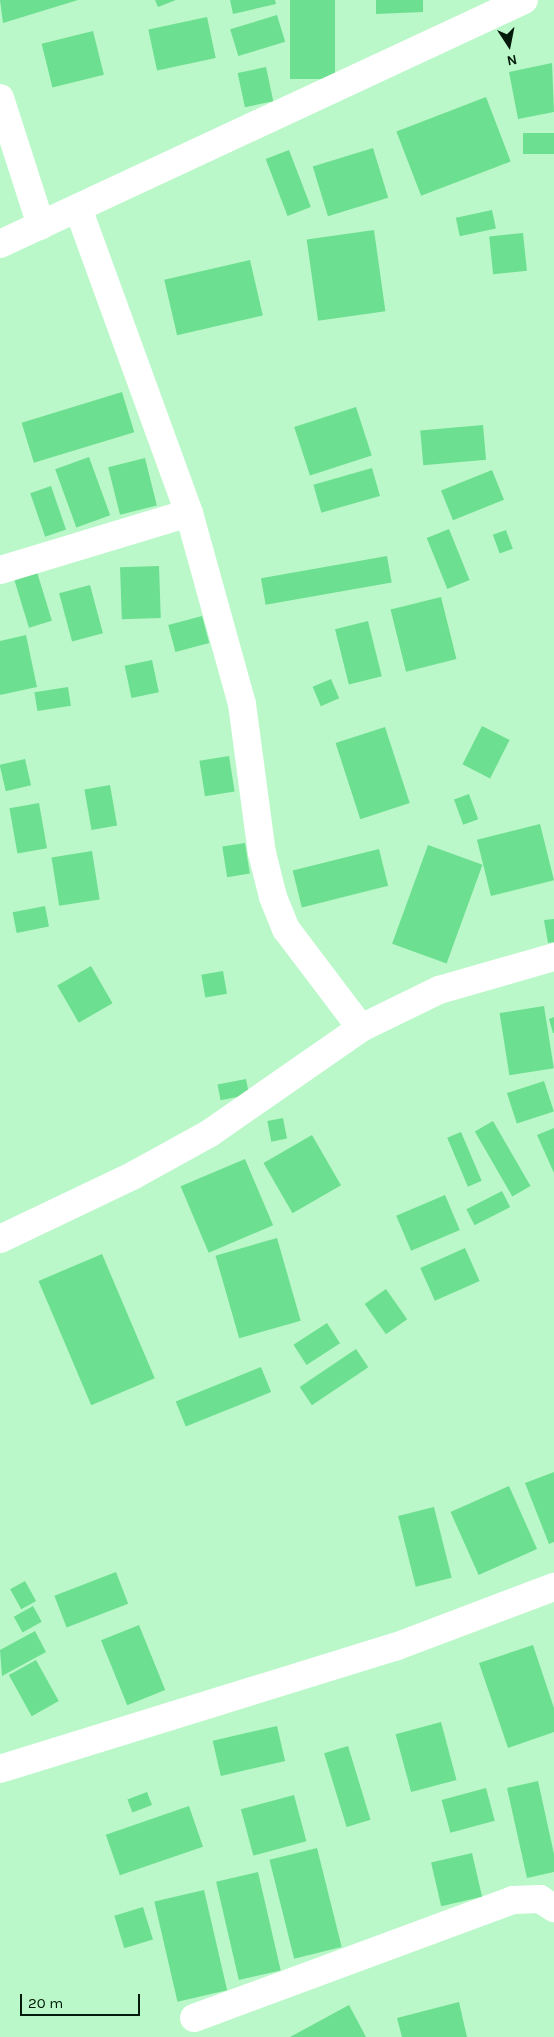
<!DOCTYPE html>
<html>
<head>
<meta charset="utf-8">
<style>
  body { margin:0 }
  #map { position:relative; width:554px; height:2037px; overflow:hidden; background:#bbf8c9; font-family:Karla,sans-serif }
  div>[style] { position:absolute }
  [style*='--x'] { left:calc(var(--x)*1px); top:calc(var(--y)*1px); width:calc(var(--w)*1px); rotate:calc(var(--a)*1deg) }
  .building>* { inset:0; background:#6ddf90; transform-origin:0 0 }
  .minor>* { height:28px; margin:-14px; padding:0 14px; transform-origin:14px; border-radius:14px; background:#fff }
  span { translate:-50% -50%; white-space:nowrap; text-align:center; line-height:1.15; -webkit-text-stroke:4.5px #bbf8c9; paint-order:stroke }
  .north { position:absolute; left:484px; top:20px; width:50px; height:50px; -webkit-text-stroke:4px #bbf8c9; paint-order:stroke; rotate:169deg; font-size:14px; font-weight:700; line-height:20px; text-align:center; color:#041a0a }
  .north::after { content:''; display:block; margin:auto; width:18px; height:22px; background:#041a0a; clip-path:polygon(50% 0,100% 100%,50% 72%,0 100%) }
  .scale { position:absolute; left:20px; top:1994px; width:120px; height:22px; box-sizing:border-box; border:2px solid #041a0a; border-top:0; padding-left:6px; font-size:15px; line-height:18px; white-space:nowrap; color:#041a0a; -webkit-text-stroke:4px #bbf8c9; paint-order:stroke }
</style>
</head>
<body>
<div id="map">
  <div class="building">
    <i style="clip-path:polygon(0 0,78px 0,3px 23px)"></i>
    <i style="clip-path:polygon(155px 0,176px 0,158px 7px)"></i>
    <i style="clip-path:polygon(230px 0,275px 0,276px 4px,233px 14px)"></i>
    <i style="left:290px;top:0;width:45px;height:79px"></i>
    <i style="clip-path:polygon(376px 0,423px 0,423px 12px,376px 14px)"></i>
    <i style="left:277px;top:15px;width:28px;height:49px;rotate:73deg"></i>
    <i style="left:207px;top:17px;width:42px;height:60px;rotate:78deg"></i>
    <i style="left:93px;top:31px;width:45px;height:53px;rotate:76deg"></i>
    <i style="clip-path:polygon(552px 63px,554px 112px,518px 119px,509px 72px)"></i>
    <i style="left:266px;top:67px;width:35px;height:29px;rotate:78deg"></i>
    <i style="left:486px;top:97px;width:69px;height:96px;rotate:69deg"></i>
    <i style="left:554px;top:133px;width:21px;height:31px;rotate:90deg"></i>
    <i style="left:373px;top:148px;width:52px;height:63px;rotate:73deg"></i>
    <i style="left:289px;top:150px;width:61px;height:25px;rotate:69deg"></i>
    <i style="left:492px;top:210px;width:19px;height:37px;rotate:78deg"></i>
    <i style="left:374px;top:230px;width:82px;height:68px;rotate:82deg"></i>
    <i style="left:523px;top:233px;width:38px;height:34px;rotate:84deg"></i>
    <i style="left:250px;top:260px;width:57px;height:88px;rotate:77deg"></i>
    <i style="left:122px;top:392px;width:42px;height:105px;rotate:73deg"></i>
    <i style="left:356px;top:407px;width:51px;height:65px;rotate:72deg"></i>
    <i style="left:483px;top:425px;width:35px;height:63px;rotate:85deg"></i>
    <i style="left:89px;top:457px;width:62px;height:36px;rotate:70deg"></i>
    <i style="left:145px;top:458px;width:49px;height:38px;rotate:76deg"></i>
    <i style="left:372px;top:468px;width:29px;height:61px;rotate:74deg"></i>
    <i style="left:492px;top:470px;width:32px;height:55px;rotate:68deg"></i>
    <i style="left:51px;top:486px;width:46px;height:22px;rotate:71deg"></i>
    <i style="left:449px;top:529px;width:55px;height:24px;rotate:68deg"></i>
    <i style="left:506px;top:530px;width:20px;height:14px;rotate:70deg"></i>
    <i style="left:387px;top:556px;width:27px;height:128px;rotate:80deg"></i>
    <i style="left:159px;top:566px;width:52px;height:39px;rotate:88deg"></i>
    <i style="left:37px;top:572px;width:51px;height:24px;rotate:73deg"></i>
    <i style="left:90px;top:585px;width:50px;height:32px;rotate:75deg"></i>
    <i style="left:441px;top:597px;width:64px;height:52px;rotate:76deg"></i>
    <i style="left:202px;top:616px;width:28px;height:35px;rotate:75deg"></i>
    <i style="left:368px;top:621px;width:57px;height:34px;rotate:76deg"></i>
    <i style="clip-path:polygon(26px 635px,37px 687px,0 695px,0 641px)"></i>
    <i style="left:152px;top:660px;width:33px;height:28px;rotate:78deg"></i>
    <i style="left:331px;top:679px;width:21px;height:20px;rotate:67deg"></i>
    <i style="left:68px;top:687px;width:19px;height:34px;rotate:81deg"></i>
    <i style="left:482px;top:726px;width:31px;height:43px;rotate:27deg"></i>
    <i style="left:385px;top:727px;width:80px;height:52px;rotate:72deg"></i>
    <i style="left:229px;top:756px;width:36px;height:30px;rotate:81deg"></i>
    <i style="left:25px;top:759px;width:27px;height:26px;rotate:77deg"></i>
    <i style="left:110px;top:785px;width:41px;height:26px;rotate:80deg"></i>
    <i style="left:469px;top:794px;width:27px;height:16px;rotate:70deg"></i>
    <i style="left:39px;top:803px;width:46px;height:30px;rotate:80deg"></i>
    <i style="left:540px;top:824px;width:58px;height:65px;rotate:76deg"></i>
    <i style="left:245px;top:843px;width:31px;height:23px;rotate:81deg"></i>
    <i style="left:428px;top:845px;width:58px;height:105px;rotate:20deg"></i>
    <i style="left:379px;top:849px;width:38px;height:89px;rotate:76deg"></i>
    <i style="left:92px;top:851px;width:49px;height:41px;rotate:81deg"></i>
    <i style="left:45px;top:906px;width:21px;height:33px;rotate:79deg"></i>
    <i style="clip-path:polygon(554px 919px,554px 942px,548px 943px,544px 920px)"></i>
    <i style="left:91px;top:966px;width:43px;height:39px;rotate:60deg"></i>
    <i style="left:223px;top:971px;width:23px;height:22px;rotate:80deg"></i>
    <i style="left:544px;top:1006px;width:63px;height:45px;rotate:81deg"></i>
    <i style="clip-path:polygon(554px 1017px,554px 1033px,553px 1033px,549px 1019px)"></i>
    <i style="left:246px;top:1079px;width:16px;height:29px;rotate:79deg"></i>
    <i style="left:544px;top:1081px;width:32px;height:39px;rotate:72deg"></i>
    <i style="left:283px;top:1118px;width:21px;height:16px;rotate:79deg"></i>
    <i style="left:493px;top:1121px;width:75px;height:21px;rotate:60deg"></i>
    <i style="clip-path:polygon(554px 1128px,554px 1173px,537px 1135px)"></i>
    <i style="left:461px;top:1132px;width:53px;height:15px;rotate:67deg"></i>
    <i style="left:312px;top:1135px;width:58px;height:56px;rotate:60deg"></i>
    <i style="left:245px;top:1159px;width:72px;height:70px;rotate:67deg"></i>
    <i style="left:502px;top:1191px;width:18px;height:40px;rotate:63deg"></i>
    <i style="left:445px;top:1195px;width:38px;height:53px;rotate:67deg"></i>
    <i style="left:277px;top:1238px;width:86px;height:64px;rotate:74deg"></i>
    <i style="left:465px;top:1248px;width:36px;height:49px;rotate:66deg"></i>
    <i style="left:102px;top:1254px;width:135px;height:69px;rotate:67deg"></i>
    <i style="left:386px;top:1289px;width:37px;height:26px;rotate:55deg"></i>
    <i style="left:327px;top:1323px;width:24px;height:40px;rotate:57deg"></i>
    <i style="left:356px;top:1349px;width:22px;height:68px;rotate:56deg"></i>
    <i style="left:261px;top:1367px;width:27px;height:92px;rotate:68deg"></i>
    <i style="clip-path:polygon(554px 1472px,554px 1542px,549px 1544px,525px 1483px)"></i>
    <i style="left:509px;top:1486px;width:69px;height:64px;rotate:66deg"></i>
    <i style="left:434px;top:1507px;width:73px;height:37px;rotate:76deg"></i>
    <i style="left:116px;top:1572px;width:34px;height:66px;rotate:69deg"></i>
    <i style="left:25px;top:1581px;width:23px;height:17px;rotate:61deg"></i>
    <i style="left:33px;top:1606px;width:18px;height:22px;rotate:61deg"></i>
    <i style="left:139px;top:1625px;width:70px;height:41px;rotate:68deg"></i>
    <i style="clip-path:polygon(35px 1631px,46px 1652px,2px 1676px,0 1650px)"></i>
    <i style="clip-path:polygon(533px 1645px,554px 1708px,554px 1732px,508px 1748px,479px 1663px)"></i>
    <i style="left:36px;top:1660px;width:47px;height:31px;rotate:61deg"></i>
    <i style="left:441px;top:1722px;width:60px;height:47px;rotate:75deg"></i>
    <i style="left:277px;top:1726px;width:36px;height:66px;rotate:77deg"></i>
    <i style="left:348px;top:1746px;width:77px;height:25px;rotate:73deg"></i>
    <i style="clip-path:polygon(538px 1781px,554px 1854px,554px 1872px,527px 1878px,507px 1788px)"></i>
    <i style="left:486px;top:1788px;width:34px;height:46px;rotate:75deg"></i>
    <i style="left:147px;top:1792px;width:14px;height:21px;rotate:69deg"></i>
    <i style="left:294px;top:1795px;width:48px;height:55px;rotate:75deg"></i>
    <i style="left:189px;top:1806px;width:43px;height:88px;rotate:71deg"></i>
    <i style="left:317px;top:1848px;width:102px;height:49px;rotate:76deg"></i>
    <i style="left:472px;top:1853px;width:45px;height:42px;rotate:77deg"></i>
    <i style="left:258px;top:1872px;width:101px;height:43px;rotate:77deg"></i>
    <i style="left:204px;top:1890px;width:103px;height:51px;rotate:77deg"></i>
    <i style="left:143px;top:1907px;width:34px;height:30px;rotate:73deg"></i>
    <i style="clip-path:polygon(459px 2002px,467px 2037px,402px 2037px,397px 2018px)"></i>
    <i style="clip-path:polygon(349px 2005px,366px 2037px,290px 2037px)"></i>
  </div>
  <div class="minor">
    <i style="--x:0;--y:98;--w:134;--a:72.2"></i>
    <i style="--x:78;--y:208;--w:325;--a:70"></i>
    <i style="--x:189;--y:513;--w:198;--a:74.5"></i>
    <i style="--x:242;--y:704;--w:150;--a:82.4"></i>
    <i style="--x:262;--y:853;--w:45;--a:76"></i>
    <i style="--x:273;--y:897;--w:35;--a:68"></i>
    <i style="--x:286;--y:929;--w:124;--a:52.9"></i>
    <i style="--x:0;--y:244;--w:578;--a:-24.97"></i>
    <i style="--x:0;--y:570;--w:197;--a:-16.8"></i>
    <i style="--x:0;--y:1239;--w:148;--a:-25.5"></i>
    <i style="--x:134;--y:1175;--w:87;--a:-28.9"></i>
    <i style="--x:210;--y:1133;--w:184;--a:-34.8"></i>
    <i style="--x:361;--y:1028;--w:87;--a:-26"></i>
    <i style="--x:439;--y:990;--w:120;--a:-16"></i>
    <i style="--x:0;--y:1769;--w:413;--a:-17.2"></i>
    <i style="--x:395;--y:1647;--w:170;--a:-20.7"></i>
    <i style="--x:194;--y:2018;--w:340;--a:-20.3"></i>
    <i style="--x:513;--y:1900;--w:27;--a:-2"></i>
    <i style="--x:540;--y:1899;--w:17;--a:33"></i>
  </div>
  <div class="north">N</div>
  <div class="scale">20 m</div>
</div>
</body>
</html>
